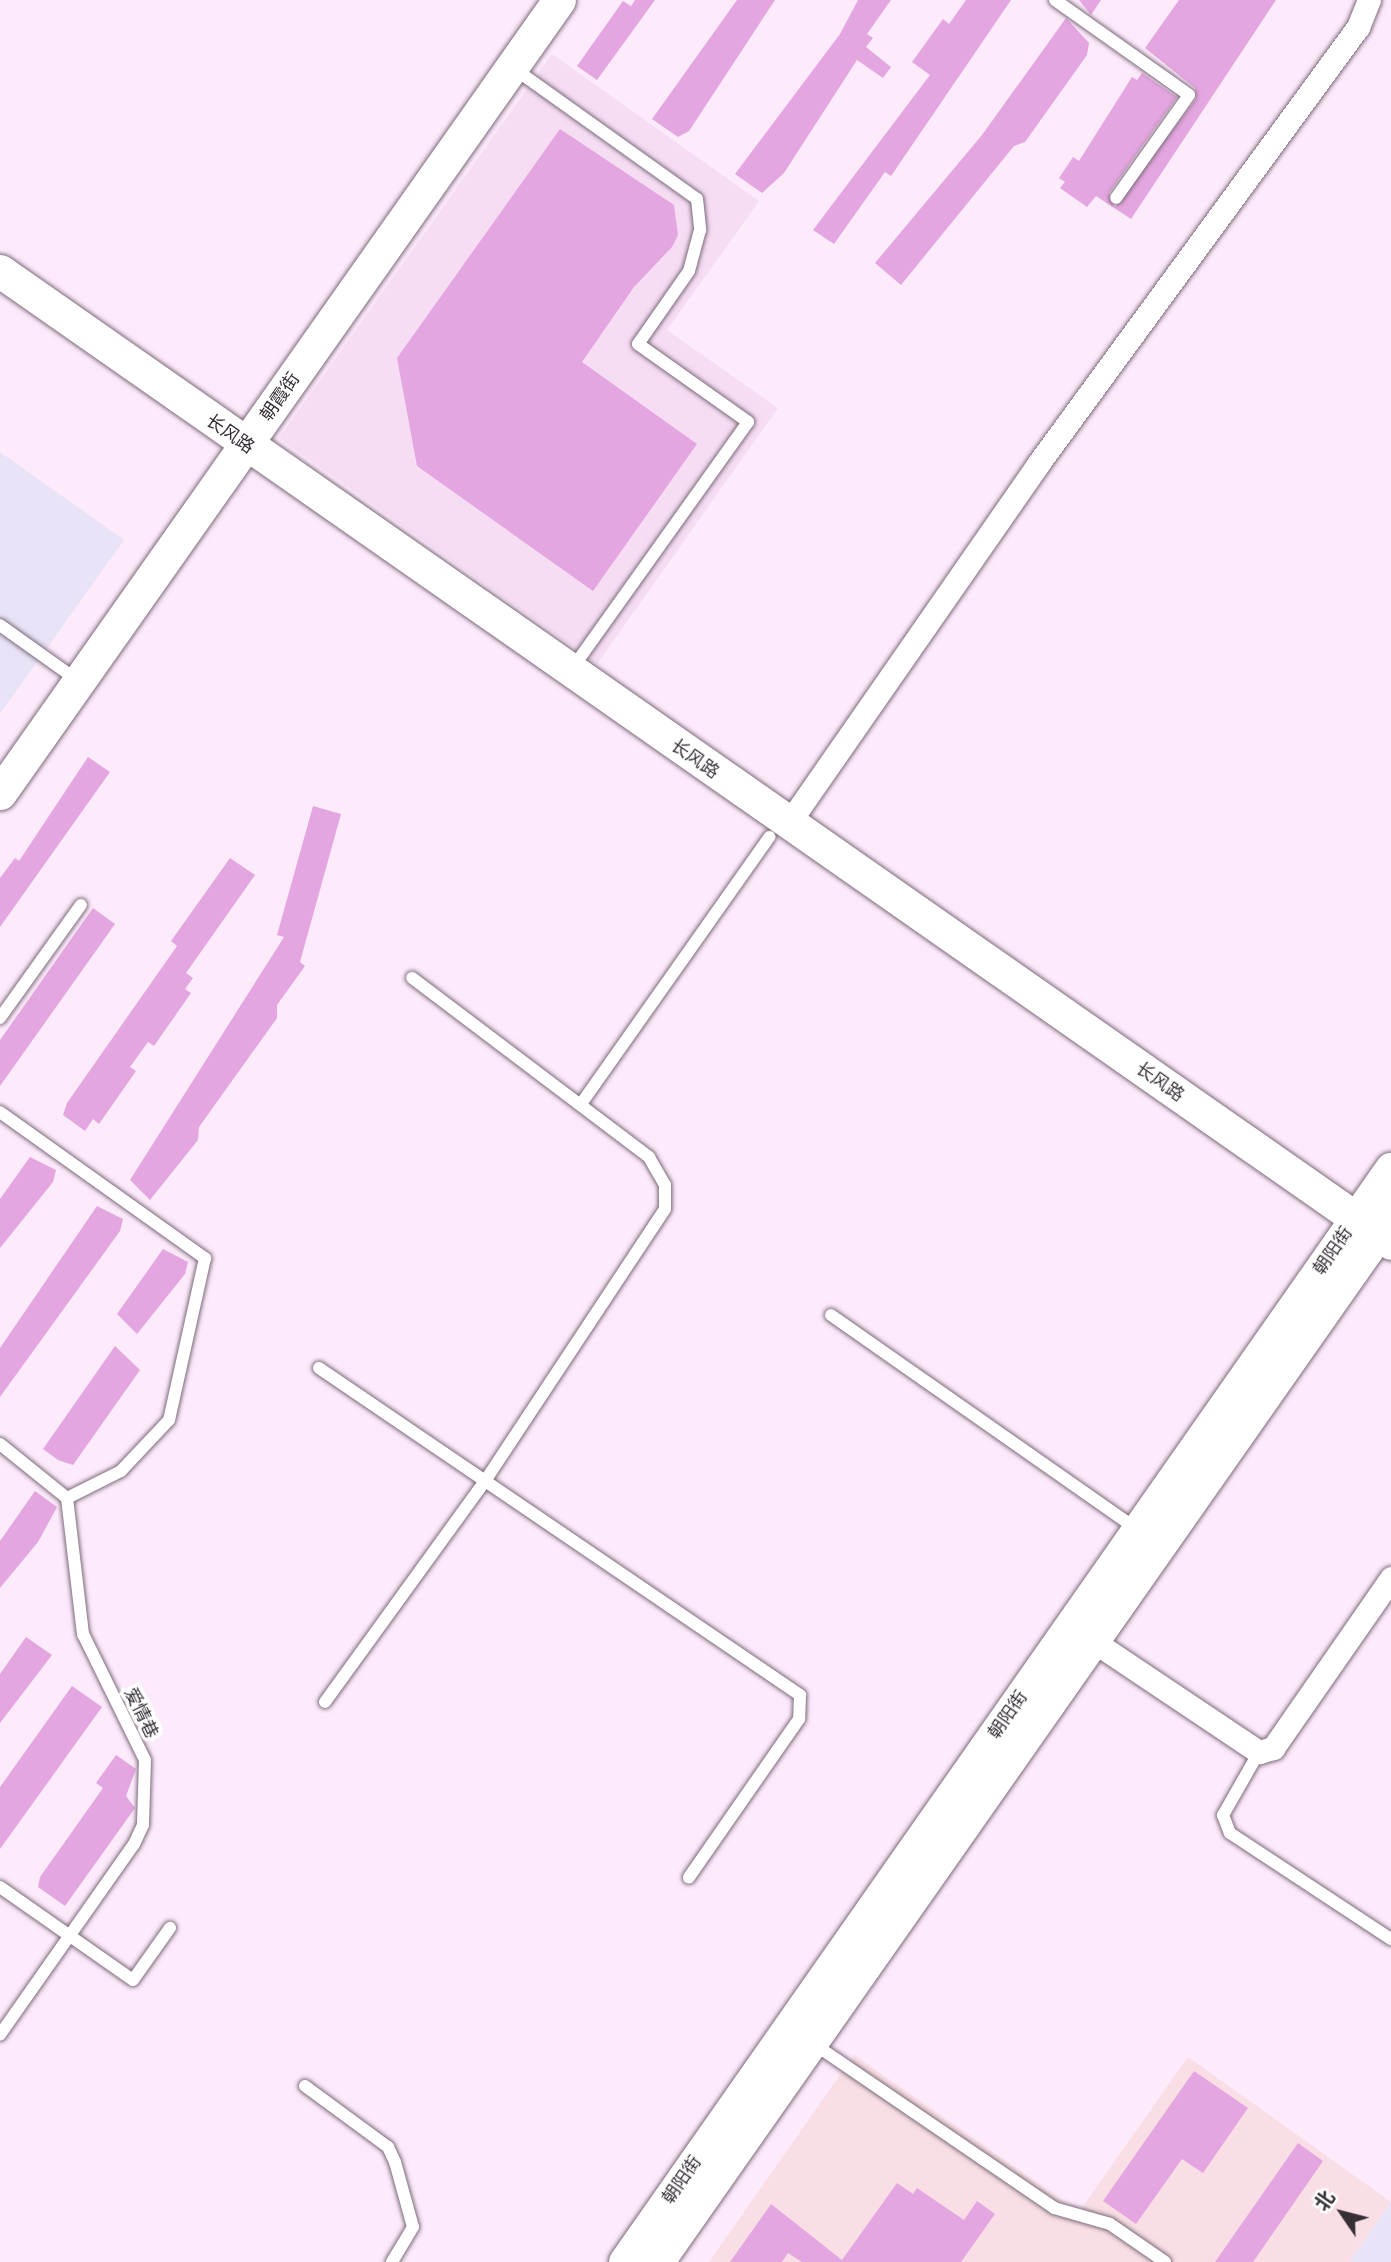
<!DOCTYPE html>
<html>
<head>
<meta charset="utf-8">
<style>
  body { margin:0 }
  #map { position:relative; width:1391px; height:2262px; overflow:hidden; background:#fdeafb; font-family:Signika,"Noto Sans SC",sans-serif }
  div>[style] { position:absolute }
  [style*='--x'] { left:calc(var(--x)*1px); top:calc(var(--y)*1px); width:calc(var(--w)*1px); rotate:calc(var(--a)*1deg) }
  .built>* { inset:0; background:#f6ddf4 }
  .education>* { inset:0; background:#f9dfe5 }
  .medical>* { inset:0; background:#e9e3f8 }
  .building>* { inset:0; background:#e4a6e0 }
  .roads { filter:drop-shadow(0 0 2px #7c6b7a) drop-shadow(0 0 2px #7c6b7a) }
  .lane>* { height:12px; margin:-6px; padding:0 6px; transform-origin:6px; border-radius:6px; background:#fff }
  .street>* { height:23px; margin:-11.5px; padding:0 11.5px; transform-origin:11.5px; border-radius:11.5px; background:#fff }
  .secondary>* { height:33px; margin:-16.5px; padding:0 16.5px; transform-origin:16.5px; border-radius:16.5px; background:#fff }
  span { translate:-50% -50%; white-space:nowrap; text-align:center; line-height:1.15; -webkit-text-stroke:7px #fff; paint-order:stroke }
  .street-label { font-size:18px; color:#362f36 }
  .north { position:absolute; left:1307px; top:2178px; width:70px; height:70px; -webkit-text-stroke:5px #fff; paint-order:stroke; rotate:305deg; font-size:19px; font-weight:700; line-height:28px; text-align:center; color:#362f36 }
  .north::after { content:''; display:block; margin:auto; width:24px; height:32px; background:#362f36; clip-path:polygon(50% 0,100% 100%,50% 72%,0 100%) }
</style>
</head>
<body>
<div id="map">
  <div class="built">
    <i style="clip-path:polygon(552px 54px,759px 201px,667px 330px,778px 408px,597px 664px,279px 438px)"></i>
  </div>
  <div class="education">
    <i style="clip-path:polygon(854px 2055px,1079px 2212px,1188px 2057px,1391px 2202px,1349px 2262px,709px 2262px)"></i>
  </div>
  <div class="medical">
    <i style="clip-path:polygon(0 452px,124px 540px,0 714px)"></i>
    <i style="clip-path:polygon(1391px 2202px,1391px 2262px,1349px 2262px)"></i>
  </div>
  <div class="building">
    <i style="clip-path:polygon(635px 0,655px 0,597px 80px,577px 66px,623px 1px,631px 6px)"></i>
    <i style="clip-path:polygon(737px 0,775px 0,689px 131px,678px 137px,652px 119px)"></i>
    <i style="clip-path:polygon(858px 0,891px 0,867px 34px,873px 38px,866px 47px,891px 67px,883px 78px,857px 60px,784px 173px,762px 193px,735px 174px,840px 34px)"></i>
    <i style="clip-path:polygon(966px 0,1011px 0,891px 176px,885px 172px,834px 244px,813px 230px,930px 75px,912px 62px,943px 19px,949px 24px)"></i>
    <i style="clip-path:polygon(1079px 0,1101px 0,1091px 15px)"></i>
    <i style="clip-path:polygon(1179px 0,1276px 0,1131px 219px,1096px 196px,1087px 207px,1060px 188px,1065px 182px,1059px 178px,1073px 157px,1079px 161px,1132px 77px,1137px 80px,1142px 73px,1177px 97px,1109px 193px,1115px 207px,1196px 99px,1195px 88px,1145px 48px)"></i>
    <i style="clip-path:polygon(1066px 18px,1089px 43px,1087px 55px,1025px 142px,1014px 146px,901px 285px,875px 263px,982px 135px)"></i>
    <i style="clip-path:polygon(560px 129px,674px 205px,678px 235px,672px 247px,634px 287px,582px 362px,697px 444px,593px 591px,417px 466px,397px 358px)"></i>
    <i style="clip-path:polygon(88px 757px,110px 772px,0 927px,0 878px,15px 858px,19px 861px)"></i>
    <i style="clip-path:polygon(313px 806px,341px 814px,300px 962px,305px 966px,277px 1005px,277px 1018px,199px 1127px,198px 1140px,150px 1200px,130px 1180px,284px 937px,277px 935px)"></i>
    <i style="clip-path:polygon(230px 858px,255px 875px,186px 973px,193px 978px,185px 989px,191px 993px,154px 1046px,148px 1042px,130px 1067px,136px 1071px,99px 1124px,93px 1119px,85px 1131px,63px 1115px,67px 1103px,177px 946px,171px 941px)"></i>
    <i style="clip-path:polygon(93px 908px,115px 924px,0 1086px,0 1040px)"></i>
    <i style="clip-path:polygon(30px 1157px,56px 1170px,53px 1182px,0 1248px,0 1199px)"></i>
    <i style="clip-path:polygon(97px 1206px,123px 1219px,120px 1231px,0 1397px,0 1348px)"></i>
    <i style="clip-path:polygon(163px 1249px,188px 1262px,185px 1274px,137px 1334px,117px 1314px)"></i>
    <i style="clip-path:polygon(115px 1346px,140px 1370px,73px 1465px,58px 1460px,43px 1449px)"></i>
    <i style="clip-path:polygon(35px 1491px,57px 1507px,38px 1542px,0 1588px,0 1541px)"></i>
    <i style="clip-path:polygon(26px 1637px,52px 1655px,0 1723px,0 1674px)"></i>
    <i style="clip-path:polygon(72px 1686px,102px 1707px,0 1849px,0 1787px)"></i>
    <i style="clip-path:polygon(116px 1755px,136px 1769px,126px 1796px,135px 1808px,65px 1906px,38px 1887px,40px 1877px,103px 1788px,96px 1783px)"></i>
    <i style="clip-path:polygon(1194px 2071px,1248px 2108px,1203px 2173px,1182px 2159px,1136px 2224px,1103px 2201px)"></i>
    <i style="clip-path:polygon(1298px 2143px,1323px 2161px,1253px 2262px,1215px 2262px)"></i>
    <i style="clip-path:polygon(897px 2183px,913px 2194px,917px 2188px,964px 2220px,977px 2201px,995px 2214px,961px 2262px,802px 2262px,788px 2253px,782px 2262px,730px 2262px,771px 2204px,842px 2260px)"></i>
  </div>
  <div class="roads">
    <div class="lane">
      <i style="--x:1055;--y:0;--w:164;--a:35.3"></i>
      <i style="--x:1189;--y:95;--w:126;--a:125.3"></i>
      <i style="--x:512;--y:67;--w:227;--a:35.5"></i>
      <i style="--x:697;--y:199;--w:31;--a:84"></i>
      <i style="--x:700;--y:230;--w:42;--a:105"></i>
      <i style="--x:689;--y:271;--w:89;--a:124.9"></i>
      <i style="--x:638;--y:344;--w:135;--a:35.3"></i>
      <i style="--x:748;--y:422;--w:303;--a:125.5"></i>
      <i style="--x:0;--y:625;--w:95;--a:35.5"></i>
      <i style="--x:0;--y:1018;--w:139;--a:-54.4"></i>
      <i style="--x:581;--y:1104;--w:327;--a:-54.8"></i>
      <i style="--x:0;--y:1112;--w:252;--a:35.5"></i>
      <i style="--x:205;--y:1258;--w:166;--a:102.5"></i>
      <i style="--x:169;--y:1420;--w:70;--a:133.3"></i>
      <i style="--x:121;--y:1471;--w:60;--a:153.4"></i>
      <i style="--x:831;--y:1315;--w:375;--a:35"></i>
      <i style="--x:319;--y:1368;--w:582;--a:34.21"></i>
      <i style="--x:800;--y:1695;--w:24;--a:92"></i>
      <i style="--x:799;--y:1719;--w:193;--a:124.8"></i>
      <i style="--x:0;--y:1444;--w:86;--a:38.9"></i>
      <i style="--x:67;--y:1498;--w:137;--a:83.3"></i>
      <i style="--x:83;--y:1634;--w:140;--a:63.8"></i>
      <i style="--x:145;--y:1760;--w:65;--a:91.8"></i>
      <i style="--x:143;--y:1825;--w:21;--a:115"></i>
      <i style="--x:134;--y:1844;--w:233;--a:125.1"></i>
      <i style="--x:325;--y:1702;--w:273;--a:-54.1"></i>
      <i style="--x:485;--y:1481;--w:326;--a:-56.5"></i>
      <i style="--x:665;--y:1209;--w:24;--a:-90"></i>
      <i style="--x:665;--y:1185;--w:32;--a:-120"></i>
      <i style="--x:649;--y:1157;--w:297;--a:-142.9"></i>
      <i style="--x:1259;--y:1752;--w:73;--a:119.7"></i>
      <i style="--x:1223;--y:1815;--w:19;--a:69"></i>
      <i style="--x:1230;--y:1833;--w:193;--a:33.4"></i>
      <i style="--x:0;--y:1887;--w:162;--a:35"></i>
      <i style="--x:133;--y:1980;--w:64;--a:-54.6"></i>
      <i style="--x:811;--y:2042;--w:294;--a:34.3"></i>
      <i style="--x:1054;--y:2208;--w:58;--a:15.9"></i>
      <i style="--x:1110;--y:2224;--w:67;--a:34.6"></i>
      <i style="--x:305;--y:2086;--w:103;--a:36.3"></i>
      <i style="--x:388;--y:2147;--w:17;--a:65"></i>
      <i style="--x:395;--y:2162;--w:67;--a:74.5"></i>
      <i style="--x:413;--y:2227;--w:41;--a:121"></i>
    </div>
    <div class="street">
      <i style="--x:788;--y:824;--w:438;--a:-55.2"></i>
      <i style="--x:1038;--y:464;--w:542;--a:-53.79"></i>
      <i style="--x:1358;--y:27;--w:29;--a:-68"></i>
      <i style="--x:1093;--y:1641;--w:200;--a:33.8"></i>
      <i style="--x:1259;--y:1752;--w:15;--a:-16"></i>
      <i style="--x:1273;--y:1748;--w:207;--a:-55.2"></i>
    </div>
    <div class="secondary">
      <i style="--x:0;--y:271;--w:1697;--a:34.94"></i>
      <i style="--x:0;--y:793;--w:970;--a:-54.82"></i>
      <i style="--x:625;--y:2262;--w:1335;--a:-54.98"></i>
      <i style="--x:657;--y:2262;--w:1279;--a:-54.97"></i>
    </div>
  </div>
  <div class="street-label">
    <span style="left:280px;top:397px;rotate:-55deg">朝霞街</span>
    <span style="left:230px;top:434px;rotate:35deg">长风路</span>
    <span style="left:695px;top:759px;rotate:35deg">长风路</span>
    <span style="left:1160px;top:1082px;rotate:35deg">长风路</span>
    <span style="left:1333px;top:1251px;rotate:-55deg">朝阳街</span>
    <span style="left:141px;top:1713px;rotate:64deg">爱情巷</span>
    <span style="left:1008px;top:1715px;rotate:-55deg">朝阳街</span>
    <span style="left:682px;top:2180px;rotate:-55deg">朝阳街</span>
  </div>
  <div class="north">北</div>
</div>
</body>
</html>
